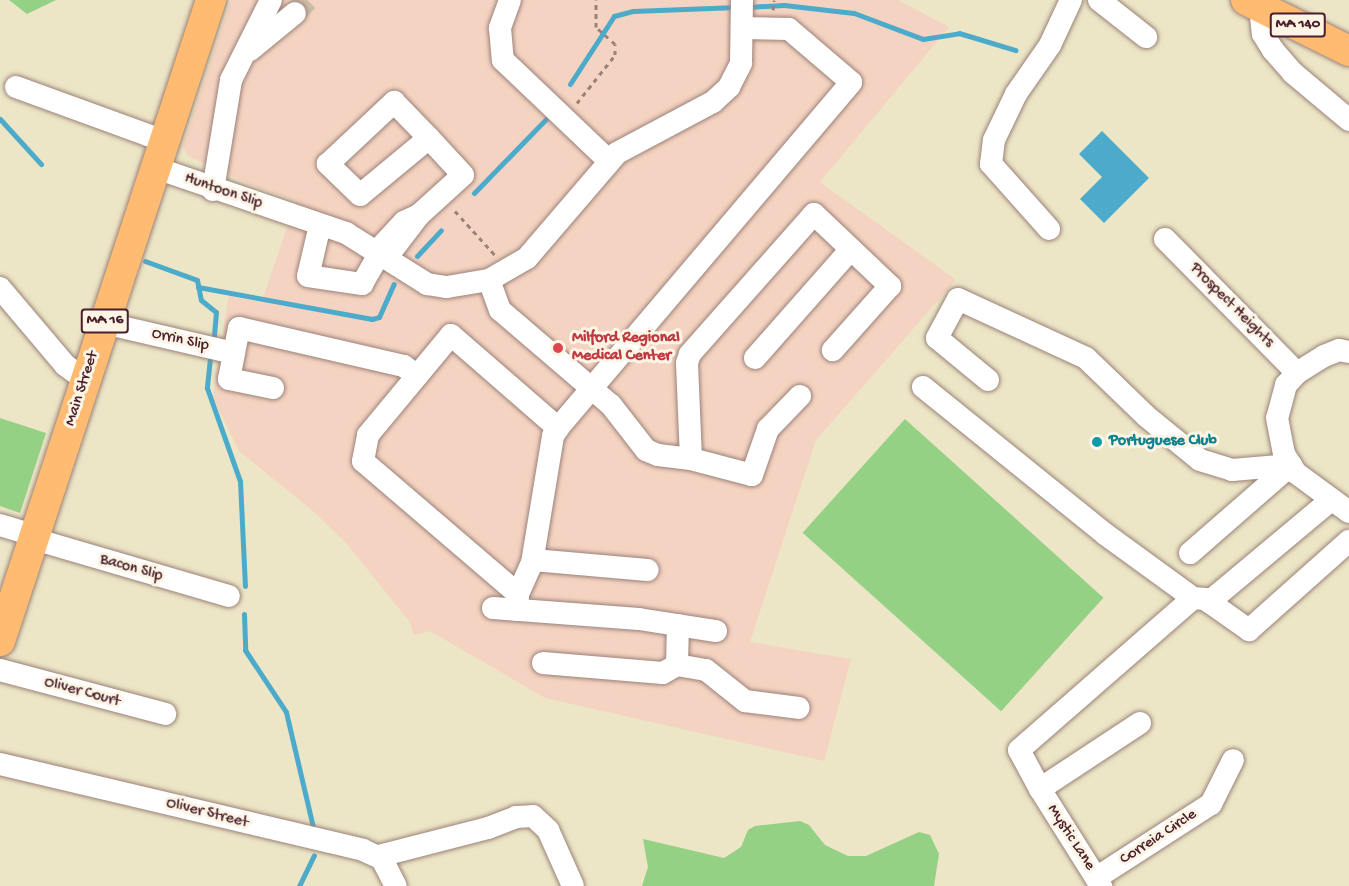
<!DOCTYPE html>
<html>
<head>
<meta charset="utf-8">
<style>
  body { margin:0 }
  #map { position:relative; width:1349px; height:886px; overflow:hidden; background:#ece5c6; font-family:"Gochi Hand",sans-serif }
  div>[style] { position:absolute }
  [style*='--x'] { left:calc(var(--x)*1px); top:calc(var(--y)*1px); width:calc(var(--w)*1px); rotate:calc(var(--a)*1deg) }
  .built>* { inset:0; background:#f5d3c2 }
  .green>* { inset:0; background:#95d185; transform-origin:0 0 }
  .water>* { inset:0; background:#4cabcb }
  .stream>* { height:5px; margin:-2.5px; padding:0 2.5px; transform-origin:2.5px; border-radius:2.5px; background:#4cabcb }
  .minor-tunnel>* { height:22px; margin-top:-11px; transform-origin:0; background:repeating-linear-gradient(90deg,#ccbda7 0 22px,transparent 0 33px) }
  .path>* { height:3px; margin-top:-1.5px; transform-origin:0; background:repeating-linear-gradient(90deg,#9b8278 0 4.5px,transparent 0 9px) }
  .roads { filter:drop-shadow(0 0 2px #9b8278) drop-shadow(0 0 2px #9b8278) }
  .minor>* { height:22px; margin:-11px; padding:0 11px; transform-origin:11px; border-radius:11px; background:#fff }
  .major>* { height:30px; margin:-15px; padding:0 15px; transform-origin:15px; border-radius:15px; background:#ffbb71 }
  .dots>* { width:16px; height:16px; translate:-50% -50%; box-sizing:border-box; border:3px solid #fcf5e5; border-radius:50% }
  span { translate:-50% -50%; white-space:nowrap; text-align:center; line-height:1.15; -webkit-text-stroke:6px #fcf5e5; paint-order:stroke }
  .shield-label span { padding:2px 4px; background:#fcf5e5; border:2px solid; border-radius:4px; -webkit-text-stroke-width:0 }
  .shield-label { font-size:15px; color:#4a1f2b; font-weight:700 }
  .street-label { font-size:16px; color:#4a1f2b }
  .health-label { font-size:16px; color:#be3a42; font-weight:700 }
  .left { translate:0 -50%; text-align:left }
  .culture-label { font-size:16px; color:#0d838f; font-weight:700 }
</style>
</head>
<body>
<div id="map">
  <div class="built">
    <i style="clip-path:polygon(231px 0,898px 0,949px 27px,820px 182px,956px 280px,816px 440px,750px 642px,851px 659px,824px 761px,545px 698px,430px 631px,414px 635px,409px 621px,347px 544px,313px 511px,239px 451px,213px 398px,229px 293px,263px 298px,296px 201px,246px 183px,188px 156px,183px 146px)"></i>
  </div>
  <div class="green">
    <i style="clip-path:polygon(9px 0,56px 0,27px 14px)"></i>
    <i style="clip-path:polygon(0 418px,46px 433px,20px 513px,0 506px)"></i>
    <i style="left:905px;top:419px;width:267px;height:153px;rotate:42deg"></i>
    <i style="clip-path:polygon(800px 821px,809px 825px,825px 845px,848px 856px,866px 856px,919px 832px,930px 835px,939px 854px,934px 886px,642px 886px,648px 867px,643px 839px,724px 858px,741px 847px,748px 830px,755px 826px)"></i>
  </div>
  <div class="water">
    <i style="clip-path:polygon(1102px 131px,1149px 178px,1104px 223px,1080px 199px,1102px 177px,1079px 154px)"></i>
  </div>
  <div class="stream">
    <i style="--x:746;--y:7;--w:38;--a:-3"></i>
    <i style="--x:784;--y:5;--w:70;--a:6.5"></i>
    <i style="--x:854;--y:13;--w:74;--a:20.6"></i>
    <i style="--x:923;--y:39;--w:36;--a:-9"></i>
    <i style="--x:959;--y:33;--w:59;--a:16.9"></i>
    <i style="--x:570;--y:84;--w:81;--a:-57.1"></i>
    <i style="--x:614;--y:16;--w:20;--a:-15"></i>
    <i style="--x:633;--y:11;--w:104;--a:-2.2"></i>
    <i style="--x:0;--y:119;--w:61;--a:47.7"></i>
    <i style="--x:474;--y:193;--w:103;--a:-45.8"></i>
    <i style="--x:417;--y:256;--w:35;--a:-47"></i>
    <i style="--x:145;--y:261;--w:55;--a:20.1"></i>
    <i style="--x:197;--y:280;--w:20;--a:79"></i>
    <i style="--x:201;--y:300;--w:19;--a:39"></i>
    <i style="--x:216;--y:312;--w:24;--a:95"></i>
    <i style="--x:198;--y:287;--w:177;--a:10.4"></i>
    <i style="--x:372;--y:319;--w:7;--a:-16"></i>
    <i style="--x:379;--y:317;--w:36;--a:-66"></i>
    <i style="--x:210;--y:358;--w:30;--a:96"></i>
    <i style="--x:207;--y:388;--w:99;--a:70.5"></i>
    <i style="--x:240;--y:481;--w:105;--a:87.3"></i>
    <i style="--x:244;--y:614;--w:36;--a:88"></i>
    <i style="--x:245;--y:650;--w:74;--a:56.5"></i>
    <i style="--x:286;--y:712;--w:122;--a:76.8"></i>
    <i style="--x:299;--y:886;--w:34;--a:-64"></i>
  </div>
  <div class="minor-tunnel">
    <i style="--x:295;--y:13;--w:18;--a:-45"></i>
  </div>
  <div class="path">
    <i style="--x:773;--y:10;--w:10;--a:-84"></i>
    <i style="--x:577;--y:103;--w:61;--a:-51.6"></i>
    <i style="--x:615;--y:55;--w:11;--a:-90"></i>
    <i style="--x:615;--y:44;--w:25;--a:-138"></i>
    <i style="--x:596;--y:27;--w:27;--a:-90"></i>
    <i style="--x:455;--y:211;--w:59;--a:47.7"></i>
  </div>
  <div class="roads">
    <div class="minor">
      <i style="--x:510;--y:0;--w:30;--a:110"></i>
      <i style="--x:500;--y:28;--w:32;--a:85"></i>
      <i style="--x:503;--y:60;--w:145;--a:43.6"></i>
      <i style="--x:1099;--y:0;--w:60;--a:38.2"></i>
      <i style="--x:1260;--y:7;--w:27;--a:84"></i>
      <i style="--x:1263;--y:34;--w:19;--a:58"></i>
      <i style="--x:1273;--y:50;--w:30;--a:49"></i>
      <i style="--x:1293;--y:73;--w:73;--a:40"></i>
      <i style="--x:250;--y:50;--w:58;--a:-39.4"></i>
      <i style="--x:16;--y:87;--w:158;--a:20"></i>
      <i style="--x:156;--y:168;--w:201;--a:18.9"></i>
      <i style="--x:346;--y:233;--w:96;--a:32.2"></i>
      <i style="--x:427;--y:284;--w:20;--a:9"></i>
      <i style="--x:447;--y:287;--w:43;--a:-9.5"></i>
      <i style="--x:489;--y:280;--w:44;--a:-30.1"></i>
      <i style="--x:527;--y:258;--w:138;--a:-49.4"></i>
      <i style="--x:617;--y:153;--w:109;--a:-28"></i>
      <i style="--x:713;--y:102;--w:22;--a:-43"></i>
      <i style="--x:729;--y:87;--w:27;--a:-63"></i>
      <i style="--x:741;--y:63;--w:63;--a:-89.1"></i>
      <i style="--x:213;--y:190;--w:111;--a:-80.7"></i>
      <i style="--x:231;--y:80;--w:89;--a:-63.4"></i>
      <i style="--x:419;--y:215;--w:59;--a:-42.3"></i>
      <i style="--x:463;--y:175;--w:50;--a:-132.6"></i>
      <i style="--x:429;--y:138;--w:89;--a:140.4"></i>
      <i style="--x:360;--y:195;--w:45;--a:-135.9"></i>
      <i style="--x:328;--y:164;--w:91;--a:-43.2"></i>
      <i style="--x:394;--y:102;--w:50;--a:45.8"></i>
      <i style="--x:320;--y:225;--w:52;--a:103.2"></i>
      <i style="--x:308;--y:276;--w:55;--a:8.4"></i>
      <i style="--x:362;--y:284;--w:36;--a:-60"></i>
      <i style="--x:1049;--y:229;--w:87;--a:-131.7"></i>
      <i style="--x:991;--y:164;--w:24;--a:-83"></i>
      <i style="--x:994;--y:140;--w:51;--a:-64.4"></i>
      <i style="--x:1016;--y:94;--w:60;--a:-55.2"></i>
      <i style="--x:1050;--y:45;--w:50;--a:-65"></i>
      <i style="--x:1165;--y:239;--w:188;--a:45.4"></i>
      <i style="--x:377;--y:251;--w:40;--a:-47"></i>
      <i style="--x:404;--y:222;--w:17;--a:-25"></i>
      <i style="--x:419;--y:215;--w:53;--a:127.3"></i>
      <i style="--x:489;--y:280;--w:32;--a:70"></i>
      <i style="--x:500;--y:310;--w:146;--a:40.6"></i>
      <i style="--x:611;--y:405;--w:57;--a:52.1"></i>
      <i style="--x:646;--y:450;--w:13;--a:23"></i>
      <i style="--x:658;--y:455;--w:33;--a:7"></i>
      <i style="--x:691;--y:459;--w:63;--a:14.7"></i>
      <i style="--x:752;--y:475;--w:49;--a:-70.8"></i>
      <i style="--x:768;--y:429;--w:46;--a:-45.9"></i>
      <i style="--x:0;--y:288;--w:101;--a:49.8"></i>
      <i style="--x:65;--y:365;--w:26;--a:36"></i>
      <i style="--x:104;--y:323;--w:133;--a:13"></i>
      <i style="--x:1349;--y:352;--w:10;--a:-169"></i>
      <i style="--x:1339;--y:350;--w:16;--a:158"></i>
      <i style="--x:1324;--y:356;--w:32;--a:148"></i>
      <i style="--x:1297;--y:373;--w:16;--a:133"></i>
      <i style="--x:1286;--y:385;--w:34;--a:105"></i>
      <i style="--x:1277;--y:418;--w:37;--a:79"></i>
      <i style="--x:1284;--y:454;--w:22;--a:58"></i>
      <i style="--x:1296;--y:473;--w:66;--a:36.3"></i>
      <i style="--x:755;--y:358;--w:145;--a:-48.6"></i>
      <i style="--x:988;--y:380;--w:66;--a:-140.5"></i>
      <i style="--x:937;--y:338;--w:44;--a:-61.7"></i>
      <i style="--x:958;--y:299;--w:141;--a:24.7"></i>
      <i style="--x:1086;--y:358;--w:83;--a:44"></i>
      <i style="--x:1146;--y:416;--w:70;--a:39.2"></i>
      <i style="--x:1200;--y:460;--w:34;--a:17"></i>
      <i style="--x:1232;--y:470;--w:59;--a:-4.8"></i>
      <i style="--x:1291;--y:465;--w:134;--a:138.9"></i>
      <i style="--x:923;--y:387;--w:234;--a:38.9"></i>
      <i style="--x:1105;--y:534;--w:109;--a:36"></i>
      <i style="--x:273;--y:388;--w:45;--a:-168.4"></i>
      <i style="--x:229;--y:379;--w:52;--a:-78.9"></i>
      <i style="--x:239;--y:328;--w:169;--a:13"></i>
      <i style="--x:404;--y:366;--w:16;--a:38"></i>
      <i style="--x:691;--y:459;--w:96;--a:-92.4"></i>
      <i style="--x:687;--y:363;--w:9;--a:-72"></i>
      <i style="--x:690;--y:354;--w:187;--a:-48.5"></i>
      <i style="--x:814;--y:214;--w:105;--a:43.5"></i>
      <i style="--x:890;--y:286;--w:86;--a:131.7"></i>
      <i style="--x:0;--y:525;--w:37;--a:17"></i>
      <i style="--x:34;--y:539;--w:203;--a:16.3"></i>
      <i style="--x:533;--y:560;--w:115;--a:5"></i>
      <i style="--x:518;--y:594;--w:204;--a:-139.4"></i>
      <i style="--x:363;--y:461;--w:26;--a:-79"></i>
      <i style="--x:368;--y:435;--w:130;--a:-50.3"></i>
      <i style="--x:451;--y:335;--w:142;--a:41"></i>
      <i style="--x:1209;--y:602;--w:159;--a:-39.9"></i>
      <i style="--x:493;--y:608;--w:146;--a:4.3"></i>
      <i style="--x:639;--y:619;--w:78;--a:8.9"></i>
      <i style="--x:517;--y:610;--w:16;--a:-86"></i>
      <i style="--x:518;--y:594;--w:34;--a:-66"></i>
      <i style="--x:532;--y:563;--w:129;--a:-80.6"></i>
      <i style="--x:553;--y:436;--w:9;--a:-58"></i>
      <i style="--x:558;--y:428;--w:453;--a:-49.7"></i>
      <i style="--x:851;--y:82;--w:82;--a:-139.5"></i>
      <i style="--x:789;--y:29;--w:46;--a:-178.8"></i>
      <i style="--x:543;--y:663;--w:120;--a:4.8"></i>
      <i style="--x:663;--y:673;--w:16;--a:-30"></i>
      <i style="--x:677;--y:665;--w:40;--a:-88.6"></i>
      <i style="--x:677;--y:665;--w:29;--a:10"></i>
      <i style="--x:706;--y:670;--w:50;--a:38.5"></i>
      <i style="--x:745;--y:701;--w:54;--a:7.4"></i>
      <i style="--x:0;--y:670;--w:171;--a:14.9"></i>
      <i style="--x:1140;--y:723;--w:120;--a:146.6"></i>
      <i style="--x:1040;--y:789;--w:44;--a:-118.3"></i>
      <i style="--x:1019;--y:750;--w:231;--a:-41.1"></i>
      <i style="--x:1193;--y:598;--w:12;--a:5"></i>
      <i style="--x:1205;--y:599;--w:54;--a:35.2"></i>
      <i style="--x:1249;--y:630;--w:134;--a:-41.7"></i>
      <i style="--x:0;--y:764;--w:373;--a:13.3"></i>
      <i style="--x:363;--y:850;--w:21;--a:25"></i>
      <i style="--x:382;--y:859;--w:30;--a:63"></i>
      <i style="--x:1040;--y:789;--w:115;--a:57.8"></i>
      <i style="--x:379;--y:856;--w:113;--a:-14.4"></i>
      <i style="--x:488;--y:828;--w:30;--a:-21"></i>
      <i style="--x:516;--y:817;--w:17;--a:-3"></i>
      <i style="--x:533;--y:816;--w:21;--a:43"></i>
      <i style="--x:548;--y:830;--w:61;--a:65.9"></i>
      <i style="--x:1096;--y:878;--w:137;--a:-32.8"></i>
      <i style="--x:1211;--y:804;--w:49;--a:-63.4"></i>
    </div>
    <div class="major">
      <i style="--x:1246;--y:0;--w:115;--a:26.3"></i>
      <i style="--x:0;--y:641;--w:675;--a:-71.78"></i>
    </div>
  </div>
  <div class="dots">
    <i style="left:558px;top:348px;background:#e0444e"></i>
    <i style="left:1097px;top:442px;background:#0f9aa8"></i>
  </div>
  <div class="shield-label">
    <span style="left:1298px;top:25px">MA 140</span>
    <span style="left:105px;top:321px">MA 16</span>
  </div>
  <div class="street-label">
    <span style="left:223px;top:192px;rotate:19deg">Huntoon Slip</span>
    <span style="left:1231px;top:306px;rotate:45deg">Prospect Heights</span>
    <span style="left:180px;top:341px;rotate:13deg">Orrin Slip</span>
    <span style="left:83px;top:389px;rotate:-72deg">Main Street</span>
    <span style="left:131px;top:569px;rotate:16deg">Bacon Slip</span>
    <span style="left:82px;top:693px;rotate:15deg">Oliver Court</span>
    <span style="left:207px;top:814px;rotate:14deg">Oliver Street</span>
    <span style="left:1070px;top:838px;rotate:57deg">Mystic Lane</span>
    <span style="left:1159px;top:838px;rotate:-33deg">Correia Circle</span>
  </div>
  <div class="health-label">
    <span class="left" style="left:572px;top:348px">Milford Regional<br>Medical Center</span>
  </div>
  <div class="culture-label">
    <span class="left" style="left:1109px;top:442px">Portuguese Club</span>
  </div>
</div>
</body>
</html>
